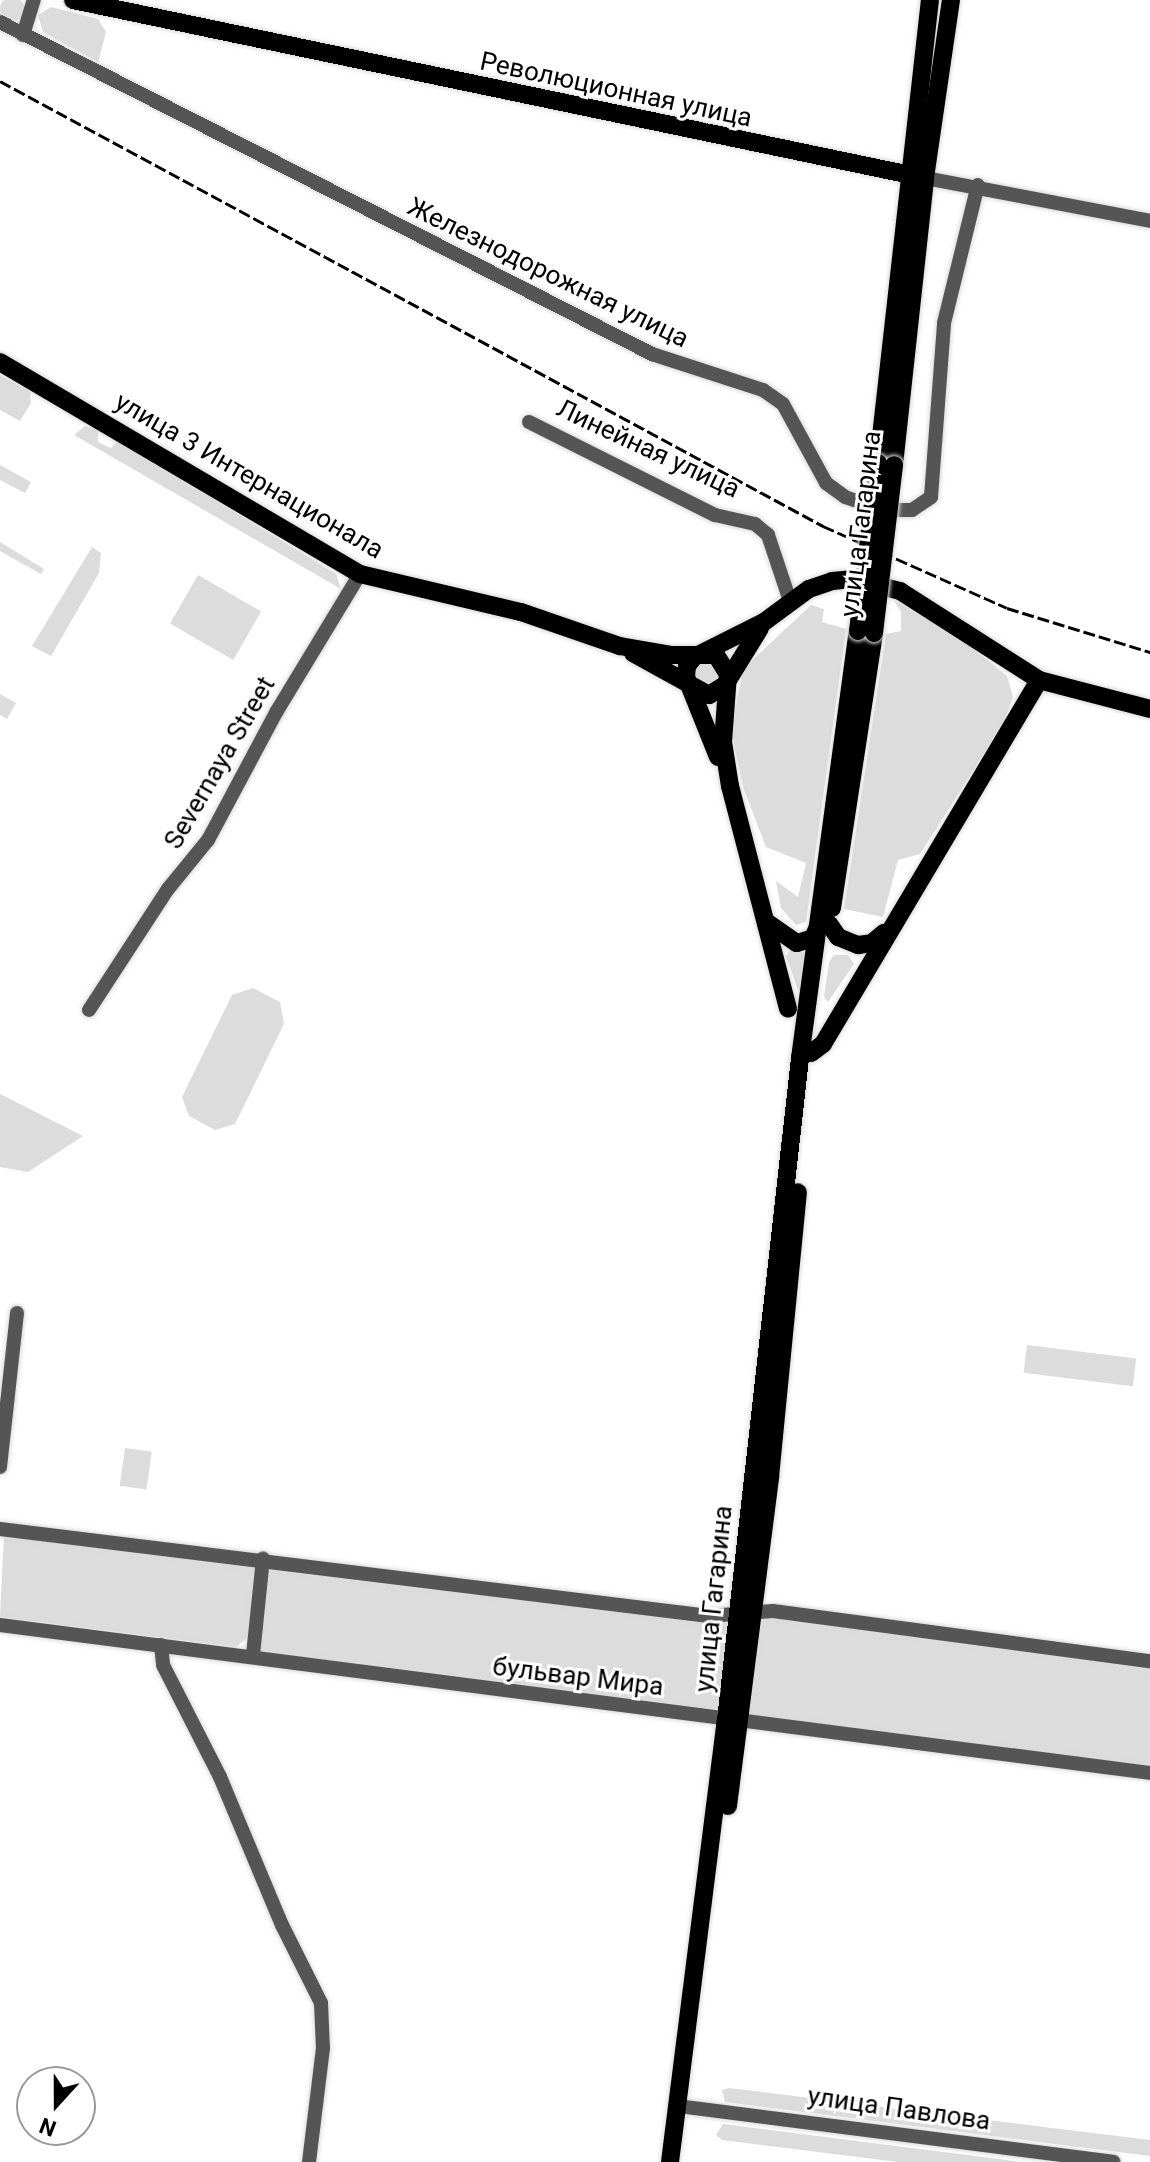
<!DOCTYPE html>
<html>
<head>
<meta charset="utf-8">
<style>
  body { margin:0 }
  #map { position:relative; width:1150px; height:2162px; overflow:hidden; background:#fff; font-family:Roboto,sans-serif }
  div>[style] { position:absolute }
  [style*='--x'] { left:calc(var(--x)*1px); top:calc(var(--y)*1px); width:calc(var(--w)*1px); rotate:calc(var(--a)*1deg) }
  .green>* { inset:0; background:#dcdcdc; transform-origin:0 0 }
  .round { border-radius:50% }
  .roads { filter:drop-shadow(0 0 2px #dbdbdb) drop-shadow(0 0 2px #dbdbdb) }
  .minor>* { height:14px; margin:-7px; padding:0 7px; transform-origin:7px; border-radius:7px; background:#555 }
  .major>* { height:18px; margin:-9px; padding:0 9px; transform-origin:9px; border-radius:9px; background:#000 }
  .rail>* { height:3px; margin-top:-1.5px; transform-origin:0; background:repeating-linear-gradient(90deg,#000 0 12px,transparent 0 16px) }
  .bridges { filter:drop-shadow(0 0 2px #dbdbdb) drop-shadow(0 0 2px #dbdbdb) }
  .major-bridge>* { height:18px; margin:-9px; padding:0 9px; transform-origin:9px; border-radius:9px; background:#000 }
  span { translate:-50% -50%; white-space:nowrap; text-align:center; line-height:1.15; -webkit-text-stroke:6px #fff; paint-order:stroke }
  .street-label { font-size:26px; color:#000 }
  .north { position:absolute; left:16px; top:2066px; width:80px; height:80px; box-sizing:border-box; background:#fff; border:2px solid #999; border-radius:50%; rotate:201deg; font-size:22px; font-weight:700; line-height:32px; text-align:center; color:#000 }
  .north::after { content:''; display:block; margin:auto; width:28px; height:36px; background:#000; clip-path:polygon(50% 0,100% 100%,50% 72%,0 100%) }
</style>
</head>
<body>
<div id="map">
  <div class="green">
    <i class="round" style="left:0;top:-3px;width:24px;height:24px"></i>
    <i style="clip-path:polygon(51px 7px,98px 19px,106px 32px,98px 62px,43px 32px,38px 15px)"></i>
    <i style="clip-path:polygon(0 375px,30px 392px,31px 403px,20px 421px,0 410px)"></i>
    <i style="clip-path:polygon(85px 426px,98px 430px,98px 442px,111px 448px,118px 441px,336px 574px,341px 589px,74px 435px)"></i>
    <i style="clip-path:polygon(0 465px,31px 482px,25px 493px,0 480px)"></i>
    <i style="clip-path:polygon(0 542px,44px 569px,41px 574px,0 551px)"></i>
    <i style="clip-path:polygon(92px 547px,101px 553px,99px 573px,51px 656px,32px 646px)"></i>
    <i style="left:198px;top:575px;width:73px;height:56px;rotate:30deg"></i>
    <i style="clip-path:polygon(894px 600px,960px 638px,1007px 676px,1013px 697px,1004px 722px,920px 854px,898px 860px,883px 917px,844px 909px,886px 634px,901px 631px,901px 612px)"></i>
    <i style="clip-path:polygon(811px 605px,824px 609px,822px 622px,846px 629px,806px 922px,796px 925px,781px 908px,776px 881px,798px 897px,806px 863px,766px 847px,744px 790px,731px 732px,743px 669px)"></i>
    <i class="round" style="left:694px;top:662px;width:24px;height:24px"></i>
    <i style="clip-path:polygon(0 694px,16px 703px,7px 719px,0 715px)"></i>
    <i style="clip-path:polygon(792px 948px,806px 954px,800px 996px,786px 956px)"></i>
    <i style="clip-path:polygon(834px 955px,848px 955px,854px 964px,828px 1002px,824px 997px,829px 962px)"></i>
    <i style="clip-path:polygon(253px 988px,280px 1002px,284px 1024px,235px 1124px,215px 1130px,189px 1116px,182px 1097px,232px 995px)"></i>
    <i style="clip-path:polygon(0 1094px,83px 1136px,28px 1172px,0 1167px)"></i>
    <i style="left:1027px;top:1345px;width:110px;height:28px;rotate:7deg"></i>
    <i style="left:125px;top:1448px;width:27px;height:38px;rotate:8deg"></i>
    <i style="clip-path:polygon(4px 1535px,250px 1564px,256px 1568px,250px 1636px,236px 1647px,0 1617px)"></i>
    <i style="clip-path:polygon(263px 1559px,709px 1616px,746px 1611px,1150px 1661px,1150px 1773px,253px 1655px)"></i>
    <i style="clip-path:polygon(729px 2088px,1150px 2140px,1150px 2156px,725px 2102px,722px 2090px)"></i>
    <i style="clip-path:polygon(723px 2124px,1022px 2162px,898px 2162px,722px 2140px,716px 2135px)"></i>
  </div>
  <div class="roads">
    <div class="minor">
      <i style="--x:0;--y:22;--w:732;--a:26.99"></i>
      <i style="--x:652;--y:354;--w:117;--a:18"></i>
      <i style="--x:763;--y:390;--w:24;--a:35"></i>
      <i style="--x:783;--y:404;--w:90;--a:61.4"></i>
      <i style="--x:826;--y:483;--w:24;--a:36"></i>
      <i style="--x:845;--y:497;--w:39;--a:19"></i>
      <i style="--x:882;--y:510;--w:30;--a:0"></i>
      <i style="--x:912;--y:510;--w:23;--a:-34"></i>
      <i style="--x:931;--y:497;--w:174;--a:-85.7"></i>
      <i style="--x:944;--y:323;--w:142;--a:-76.2"></i>
      <i style="--x:23;--y:35;--w:37;--a:-73"></i>
      <i style="--x:925;--y:178;--w:229;--a:10.8"></i>
      <i style="--x:529;--y:422;--w:208;--a:26.6"></i>
      <i style="--x:715;--y:515;--w:41;--a:12.7"></i>
      <i style="--x:755;--y:524;--w:17;--a:40"></i>
      <i style="--x:768;--y:535;--w:70;--a:71.6"></i>
      <i style="--x:89;--y:1010;--w:145;--a:-56.9"></i>
      <i style="--x:168;--y:889;--w:63;--a:-50.8"></i>
      <i style="--x:208;--y:840;--w:146;--a:-61.9"></i>
      <i style="--x:277;--y:711;--w:160;--a:-58.8"></i>
      <i style="--x:0;--y:1467;--w:155;--a:-83.7"></i>
      <i style="--x:0;--y:1529;--w:714;--a:7"></i>
      <i style="--x:709;--y:1616;--w:64;--a:-4.5"></i>
      <i style="--x:773;--y:1611;--w:380;--a:7.6"></i>
      <i style="--x:0;--y:1625;--w:1159;--a:7.33"></i>
      <i style="--x:161;--y:1645;--w:20;--a:84"></i>
      <i style="--x:163;--y:1665;--w:126;--a:63"></i>
      <i style="--x:220;--y:1777;--w:160;--a:67.3"></i>
      <i style="--x:282;--y:1925;--w:87;--a:63.4"></i>
      <i style="--x:321;--y:2003;--w:45;--a:87.5"></i>
      <i style="--x:323;--y:2048;--w:115;--a:97"></i>
      <i style="--x:253;--y:1655;--w:97;--a:-84.1"></i>
      <i style="--x:678;--y:2106;--w:439;--a:7.3"></i>
    </div>
    <div class="major">
      <i style="--x:73;--y:0;--w:870;--a:11.8"></i>
      <i style="--x:0;--y:362;--w:418;--a:30.5"></i>
      <i style="--x:360;--y:574;--w:165;--a:13.3"></i>
      <i style="--x:521;--y:612;--w:105;--a:19"></i>
      <i style="--x:620;--y:646;--w:53;--a:9.8"></i>
      <i style="--x:672;--y:655;--w:44;--a:0"></i>
      <i style="--x:716;--y:655;--w:22;--a:58"></i>
      <i style="--x:728;--y:674;--w:68;--a:94.2"></i>
      <i style="--x:723;--y:742;--w:45;--a:81"></i>
      <i style="--x:730;--y:786;--w:230;--a:75.4"></i>
      <i style="--x:878;--y:463;--w:466;--a:-83.6"></i>
      <i style="--x:894;--y:465;--w:289;--a:-83.8"></i>
      <i style="--x:925;--y:178;--w:180;--a:-81.7"></i>
      <i style="--x:633;--y:653;--w:87;--a:28.9"></i>
      <i style="--x:709;--y:695;--w:19;--a:-32"></i>
      <i style="--x:725;--y:685;--w:67;--a:-58.4"></i>
      <i style="--x:718;--y:757;--w:86;--a:-111.8"></i>
      <i style="--x:686;--y:677;--w:11;--a:-85"></i>
      <i style="--x:687;--y:666;--w:11;--a:-52"></i>
      <i style="--x:694;--y:657;--w:78;--a:-26.6"></i>
      <i style="--x:764;--y:622;--w:56;--a:-36.3"></i>
      <i style="--x:809;--y:589;--w:24;--a:-19"></i>
      <i style="--x:832;--y:581;--w:22;--a:-5"></i>
      <i style="--x:854;--y:579;--w:48;--a:14.6"></i>
      <i style="--x:900;--y:591;--w:165;--a:32.6"></i>
      <i style="--x:1039;--y:680;--w:115;--a:14.6"></i>
      <i style="--x:832;--y:908;--w:278;--a:-81.3"></i>
      <i style="--x:768;--y:923;--w:35;--a:35"></i>
      <i style="--x:797;--y:943;--w:17;--a:-17"></i>
      <i style="--x:813;--y:938;--w:12;--a:-66"></i>
      <i style="--x:829;--y:924;--w:16;--a:55"></i>
      <i style="--x:838;--y:937;--w:22;--a:22"></i>
      <i style="--x:858;--y:945;--w:14;--a:-8"></i>
      <i style="--x:872;--y:943;--w:16;--a:-40"></i>
      <i style="--x:811;--y:1053;--w:15;--a:-37"></i>
      <i style="--x:823;--y:1044;--w:423;--a:-59.3"></i>
      <i style="--x:728;--y:1806;--w:332;--a:-82.7"></i>
      <i style="--x:770;--y:1477;--w:286;--a:-84.4"></i>
      <i style="--x:670;--y:2162;--w:446;--a:-82.8"></i>
      <i style="--x:726;--y:1720;--w:666;--a:-83.62"></i>
      <i style="--x:800;--y:1058;--w:431;--a:-82.3"></i>
    </div>
  </div>
  <div class="rail">
    <i style="--x:0;--y:81;--w:936;--a:28.4"></i>
    <i style="--x:823;--y:526;--w:201;--a:24"></i>
    <i style="--x:1007;--y:608;--w:150;--a:17.1"></i>
  </div>
  <div class="bridges">
    <div class="major-bridge">
      <i style="--x:858;--y:631;--w:169;--a:-83.2"></i>
      <i style="--x:874;--y:633;--w:169;--a:-83.2"></i>
    </div>
  </div>
  <div class="street-label">
    <span style="left:616px;top:90px;rotate:12deg">Революционная улица</span>
    <span style="left:548px;top:273px;rotate:26deg">Железнодорожная улица</span>
    <span style="left:648px;top:449px;rotate:25deg">Линейная улица</span>
    <span style="left:249px;top:476px;rotate:30deg">улица 3 Интернационала</span>
    <span style="left:861px;top:524px;rotate:-83deg">улица Гагарина</span>
    <span style="left:220px;top:763px;rotate:-60deg">Severnaya Street</span>
    <span style="left:714px;top:1599px;rotate:-84deg">улица Гагарина</span>
    <span style="left:578px;top:1677px;rotate:7deg">бульвар Мира</span>
    <span style="left:899px;top:2109px;rotate:8deg">улица Павлова</span>
  </div>
  <div class="north">N</div>
</div>
</body>
</html>
